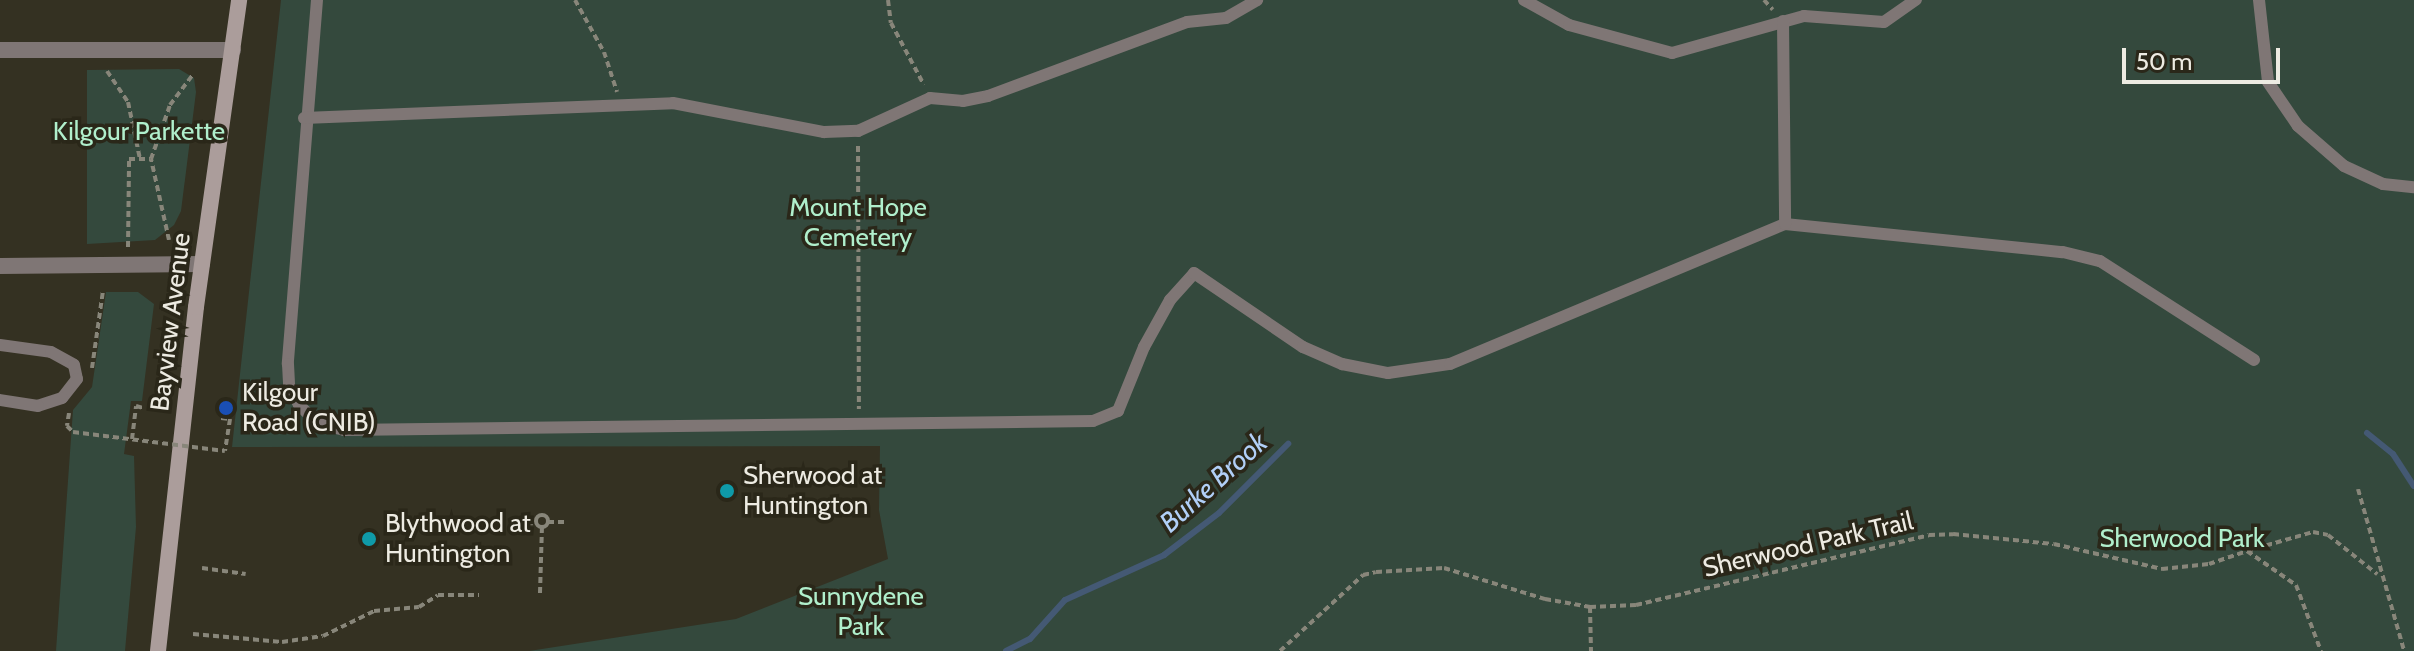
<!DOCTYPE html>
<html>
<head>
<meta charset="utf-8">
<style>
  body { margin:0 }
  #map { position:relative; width:2414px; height:651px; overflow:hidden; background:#343122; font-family:Cabin,sans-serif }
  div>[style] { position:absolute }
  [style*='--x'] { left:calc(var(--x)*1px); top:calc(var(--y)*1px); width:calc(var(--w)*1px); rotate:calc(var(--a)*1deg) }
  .green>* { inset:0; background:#34493d }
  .stream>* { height:6px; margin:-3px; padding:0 3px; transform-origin:3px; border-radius:3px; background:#445974 }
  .path>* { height:4px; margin-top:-2px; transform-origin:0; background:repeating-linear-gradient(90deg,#88867a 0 6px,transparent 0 10px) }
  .path>.ring { margin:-2px; padding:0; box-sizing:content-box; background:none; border:4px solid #88867a; border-radius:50% }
  .service>* { height:12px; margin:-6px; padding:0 6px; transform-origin:6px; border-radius:6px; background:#7f7675 }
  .minor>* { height:16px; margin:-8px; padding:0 8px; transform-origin:8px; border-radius:8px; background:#7f7675 }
  .secondary>* { height:16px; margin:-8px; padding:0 8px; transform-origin:8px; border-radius:8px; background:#ab9d9b }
  .path-bridge>* { height:4px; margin-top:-2px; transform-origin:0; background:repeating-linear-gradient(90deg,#88867a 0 6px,transparent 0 10px) }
  .dots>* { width:22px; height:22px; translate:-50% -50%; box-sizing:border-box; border:4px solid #2a2719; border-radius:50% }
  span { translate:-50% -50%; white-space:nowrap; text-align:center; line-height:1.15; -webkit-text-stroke:7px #2a2719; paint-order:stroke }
  .park-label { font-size:26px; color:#b0efcc }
  .street-label { font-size:26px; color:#edebe2 }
  .poi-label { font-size:26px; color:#edebe2 }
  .left { translate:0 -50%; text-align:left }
  .water-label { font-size:28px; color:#b1cff7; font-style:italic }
  .scale { position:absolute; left:2122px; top:48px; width:158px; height:36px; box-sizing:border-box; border:4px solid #edebe2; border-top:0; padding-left:10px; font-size:24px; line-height:28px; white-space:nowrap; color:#edebe2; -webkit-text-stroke:6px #2a2719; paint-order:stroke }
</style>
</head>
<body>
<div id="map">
  <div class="green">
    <i style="clip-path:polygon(281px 0,2414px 0,2414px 651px,529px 651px,736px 619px,888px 559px,879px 510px,880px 446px,232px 447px)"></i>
    <i style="clip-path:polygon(179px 69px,194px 78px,196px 92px,181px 211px,174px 225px,155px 240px,87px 244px,87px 70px)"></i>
    <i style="clip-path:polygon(106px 292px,138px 292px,154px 304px,142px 401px,131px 401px,124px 454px,134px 456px,136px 527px,125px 651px,56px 651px,73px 410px,92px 387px)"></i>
  </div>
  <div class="stream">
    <i style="--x:2367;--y:433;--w:33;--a:39"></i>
    <i style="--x:2393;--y:454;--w:38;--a:57"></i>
    <i style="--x:1006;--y:651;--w:27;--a:-27"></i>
    <i style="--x:1030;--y:639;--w:52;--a:-48.1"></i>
    <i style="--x:1065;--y:600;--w:109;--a:-24.4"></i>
    <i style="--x:1164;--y:555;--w:69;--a:-37.4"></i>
    <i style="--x:1219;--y:513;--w:98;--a:-45"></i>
  </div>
  <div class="path">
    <i style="--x:575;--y:0;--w:60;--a:60.9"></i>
    <i style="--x:604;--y:52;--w:42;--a:72"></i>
    <i style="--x:888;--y:0;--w:23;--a:83"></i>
    <i style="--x:891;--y:23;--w:70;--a:62"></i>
    <i style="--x:1764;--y:0;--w:13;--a:48"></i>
    <i style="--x:107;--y:71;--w:37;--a:56"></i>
    <i style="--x:128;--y:102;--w:58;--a:78.1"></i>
    <i style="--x:858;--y:146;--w:263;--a:89.8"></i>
    <i style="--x:169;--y:240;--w:83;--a:-102.5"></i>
    <i style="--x:151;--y:159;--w:57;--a:-70.6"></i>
    <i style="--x:170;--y:105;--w:38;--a:-53"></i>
    <i style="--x:128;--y:247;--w:88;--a:-89.3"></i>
    <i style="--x:129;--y:159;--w:21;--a:0"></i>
    <i style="--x:92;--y:368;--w:78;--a:-81.9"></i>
    <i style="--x:69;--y:413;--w:13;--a:99"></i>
    <i style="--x:67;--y:426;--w:8;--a:45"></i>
    <i style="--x:221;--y:418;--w:9;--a:6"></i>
    <i style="--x:230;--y:419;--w:32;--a:99"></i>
    <i style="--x:132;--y:439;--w:33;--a:-83"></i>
    <i style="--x:136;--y:406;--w:7;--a:16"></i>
    <i style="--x:2358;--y:489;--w:168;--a:74.1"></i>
    <i class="ring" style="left:536px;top:515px;width:8px;height:8px"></i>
    <i style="--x:548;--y:522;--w:18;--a:0"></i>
    <i style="--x:517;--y:524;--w:19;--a:-3"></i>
    <i style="--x:2247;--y:551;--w:69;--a:-16.1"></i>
    <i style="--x:2313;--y:532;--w:15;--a:11"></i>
    <i style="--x:2328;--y:535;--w:63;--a:38.5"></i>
    <i style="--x:202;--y:568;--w:44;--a:7.8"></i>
    <i style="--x:540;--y:593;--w:66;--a:-88.3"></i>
    <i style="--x:1590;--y:607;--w:44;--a:88.7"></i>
    <i style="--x:193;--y:634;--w:89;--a:5.1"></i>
    <i style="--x:282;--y:642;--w:41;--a:-8.3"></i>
    <i style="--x:323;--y:636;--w:57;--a:-26.1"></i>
    <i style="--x:374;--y:611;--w:45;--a:-5.1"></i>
    <i style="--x:419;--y:607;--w:22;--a:-32"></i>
    <i style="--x:438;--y:595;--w:41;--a:0"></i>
    <i style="--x:1280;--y:651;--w:113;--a:-42.5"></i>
    <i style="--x:1363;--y:575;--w:13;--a:-13"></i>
    <i style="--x:1376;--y:572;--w:68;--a:-3.4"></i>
    <i style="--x:1444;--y:568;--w:106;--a:17.1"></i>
    <i style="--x:1545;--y:599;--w:46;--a:10.1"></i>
    <i style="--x:1590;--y:607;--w:46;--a:-2.5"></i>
    <i style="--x:1636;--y:605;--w:301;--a:-13.4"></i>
    <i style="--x:1929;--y:535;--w:24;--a:-2"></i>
    <i style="--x:1953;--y:534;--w:101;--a:5.7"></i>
    <i style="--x:2054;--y:544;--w:111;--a:13"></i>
    <i style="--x:2162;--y:569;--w:47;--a:-6.1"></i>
    <i style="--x:2209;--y:564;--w:40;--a:-18.9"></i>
    <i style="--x:2247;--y:551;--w:60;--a:34.8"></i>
    <i style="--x:2296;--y:585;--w:71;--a:69.3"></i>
  </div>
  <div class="service">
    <i style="--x:317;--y:0;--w:365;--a:94.6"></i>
    <i style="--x:288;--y:364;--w:22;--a:87"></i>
    <i style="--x:289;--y:386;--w:21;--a:62"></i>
    <i style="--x:299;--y:405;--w:28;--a:44"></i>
    <i style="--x:319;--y:424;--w:26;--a:13"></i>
    <i style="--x:344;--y:430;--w:749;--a:-0.69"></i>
    <i style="--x:1093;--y:421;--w:27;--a:-22"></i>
    <i style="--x:1118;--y:411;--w:69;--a:-67.9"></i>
    <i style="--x:1144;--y:347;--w:54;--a:-61"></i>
    <i style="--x:1170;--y:300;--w:36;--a:-48"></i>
    <i style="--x:1194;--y:273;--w:132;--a:34.2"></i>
    <i style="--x:1303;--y:347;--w:43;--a:23.6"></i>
    <i style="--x:1342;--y:364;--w:47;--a:11.1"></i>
    <i style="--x:1388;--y:373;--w:63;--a:-8.3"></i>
    <i style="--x:1450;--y:364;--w:363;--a:-22.7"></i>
    <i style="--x:1785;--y:224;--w:279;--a:5.8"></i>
    <i style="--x:2063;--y:252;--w:38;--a:14"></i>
    <i style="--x:2100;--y:261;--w:183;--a:32.7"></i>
    <i style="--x:1524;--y:0;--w:51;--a:29.1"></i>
    <i style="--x:1569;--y:25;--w:107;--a:15.2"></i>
    <i style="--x:1672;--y:53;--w:137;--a:-15.7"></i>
    <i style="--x:1804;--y:16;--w:80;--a:4.3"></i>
    <i style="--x:1884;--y:22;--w:39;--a:-35"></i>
    <i style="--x:2259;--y:0;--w:82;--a:83.7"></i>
    <i style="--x:2268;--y:82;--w:53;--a:55.7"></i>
    <i style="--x:2298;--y:126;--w:61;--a:41"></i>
    <i style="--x:2344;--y:166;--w:43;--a:24.8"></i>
    <i style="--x:2383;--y:184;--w:31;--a:6"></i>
    <i style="--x:1783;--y:21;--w:203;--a:89.4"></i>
    <i style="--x:304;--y:118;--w:369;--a:-2.3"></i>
    <i style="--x:673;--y:103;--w:154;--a:10.9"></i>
    <i style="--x:824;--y:132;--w:34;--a:-2"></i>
    <i style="--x:858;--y:131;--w:79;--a:-24.6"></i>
    <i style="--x:930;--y:98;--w:33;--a:5"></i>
    <i style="--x:963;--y:101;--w:25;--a:-11"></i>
    <i style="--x:988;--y:96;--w:212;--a:-20.4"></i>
    <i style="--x:1187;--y:22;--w:39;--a:-6"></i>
    <i style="--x:1226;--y:18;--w:36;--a:-30"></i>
    <i style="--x:0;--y:345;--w:51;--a:7.8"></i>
    <i style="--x:51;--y:352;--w:26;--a:29"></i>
    <i style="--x:74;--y:365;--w:14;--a:78"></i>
    <i style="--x:77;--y:379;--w:24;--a:128"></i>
    <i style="--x:62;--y:398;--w:25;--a:162"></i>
    <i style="--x:38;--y:406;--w:38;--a:-171"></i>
  </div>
  <div class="minor">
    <i style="--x:0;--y:50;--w:233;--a:0"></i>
    <i style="--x:0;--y:266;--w:202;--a:-0.6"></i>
  </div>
  <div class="secondary">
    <i style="--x:158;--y:651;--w:346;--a:-83.7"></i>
    <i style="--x:196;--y:307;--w:310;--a:-82"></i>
  </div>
  <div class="path-bridge">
    <i style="--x:73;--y:432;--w:153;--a:7.1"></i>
  </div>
  <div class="dots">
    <i style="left:226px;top:408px;background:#1a4fb4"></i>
    <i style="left:727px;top:491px;background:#0f9aa8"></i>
    <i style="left:369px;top:539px;background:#0f9aa8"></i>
  </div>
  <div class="park-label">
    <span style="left:139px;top:132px">Kilgour Parkette</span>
    <span style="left:858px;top:223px">Mount Hope<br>Cemetery</span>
    <span style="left:2182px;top:539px">Sherwood Park</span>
    <span style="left:861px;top:612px">Sunnydene<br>Park</span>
  </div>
  <div class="street-label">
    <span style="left:171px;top:322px;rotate:-83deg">Bayview Avenue</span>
    <span style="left:1808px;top:545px;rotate:-13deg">Sherwood Park Trail</span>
  </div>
  <div class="poi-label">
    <span class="left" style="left:242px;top:408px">Kilgour<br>Road (CNIB)</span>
    <span class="left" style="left:743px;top:491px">Sherwood at<br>Huntington</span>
    <span class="left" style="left:385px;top:539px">Blythwood at<br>Huntington</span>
  </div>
  <div class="water-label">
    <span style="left:1213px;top:482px;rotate:-42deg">Burke Brook</span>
  </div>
  <div class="scale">50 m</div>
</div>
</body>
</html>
